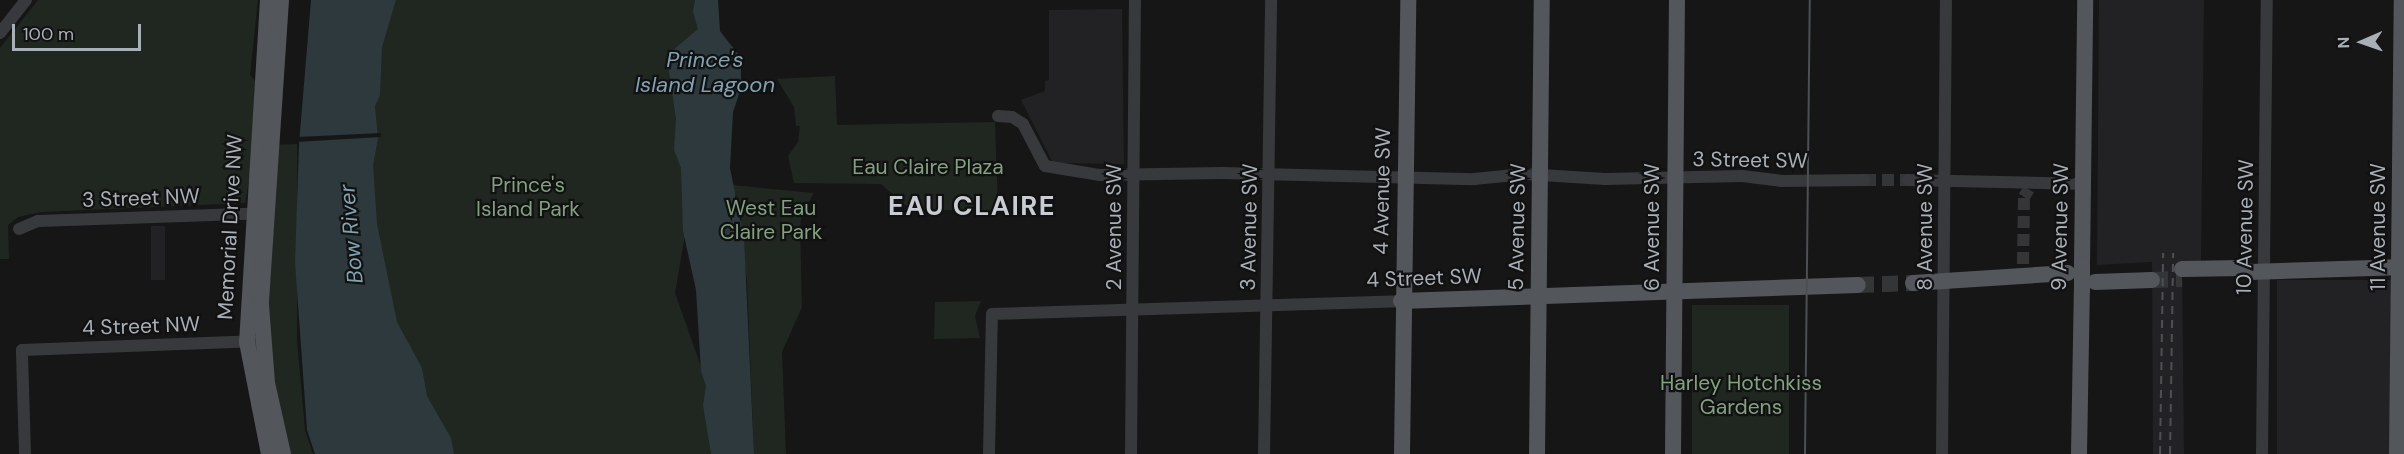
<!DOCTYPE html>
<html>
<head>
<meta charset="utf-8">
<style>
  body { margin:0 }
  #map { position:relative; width:2404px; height:454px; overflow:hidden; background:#161617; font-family:"DM Sans",sans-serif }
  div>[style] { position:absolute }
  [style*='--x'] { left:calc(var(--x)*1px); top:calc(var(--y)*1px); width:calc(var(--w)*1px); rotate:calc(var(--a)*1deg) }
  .built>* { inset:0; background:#222224; transform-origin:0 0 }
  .green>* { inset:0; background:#202720; transform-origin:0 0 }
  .water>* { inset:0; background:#2e393d }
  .pier>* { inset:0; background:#161617 }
  .minor-tunnel>* { height:12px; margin-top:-6px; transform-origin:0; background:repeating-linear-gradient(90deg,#333537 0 12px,transparent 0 18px) }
  .major-tunnel>* { height:16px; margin-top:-8px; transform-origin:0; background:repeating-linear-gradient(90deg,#333537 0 16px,transparent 0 24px) }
  .minor>* { height:12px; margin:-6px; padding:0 6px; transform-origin:6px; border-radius:6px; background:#37393c }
  .major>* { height:16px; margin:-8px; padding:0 8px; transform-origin:8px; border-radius:8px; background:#53565b }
  .tram>* { height:1.5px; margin:-0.75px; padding:0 0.75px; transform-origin:0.75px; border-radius:0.75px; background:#4c4f53 }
  .rail>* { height:2px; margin-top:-1px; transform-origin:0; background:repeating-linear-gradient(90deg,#4c4f53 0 8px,transparent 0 14px) }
  .major-bridge>* { height:16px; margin:-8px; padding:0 8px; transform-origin:8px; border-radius:8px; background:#53565b }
  span { translate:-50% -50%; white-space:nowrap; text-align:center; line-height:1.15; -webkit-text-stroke:4.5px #111112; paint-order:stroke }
  .street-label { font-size:21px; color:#a8afb7 }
  .park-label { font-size:21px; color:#83a180 }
  .water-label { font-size:22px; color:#80a2b1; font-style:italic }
  .district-label { font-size:27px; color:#c9cdd3; font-weight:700; letter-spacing:1.5px }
  .north { position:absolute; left:2332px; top:12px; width:60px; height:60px; -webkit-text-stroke:4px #111112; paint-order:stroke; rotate:268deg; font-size:16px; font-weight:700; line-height:24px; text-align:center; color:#a8afb7 }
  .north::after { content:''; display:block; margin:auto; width:21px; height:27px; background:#a8afb7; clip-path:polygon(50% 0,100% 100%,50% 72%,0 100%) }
  .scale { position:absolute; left:12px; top:24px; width:129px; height:27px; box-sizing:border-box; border:3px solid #a8afb7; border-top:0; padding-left:8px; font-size:18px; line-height:21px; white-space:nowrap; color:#a8afb7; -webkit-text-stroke:4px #111112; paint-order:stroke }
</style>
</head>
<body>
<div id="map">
  <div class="built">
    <i style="clip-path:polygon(2099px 0,2204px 0,2201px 261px,2182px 263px,2184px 454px,2153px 454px,2152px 262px,2097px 265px)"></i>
    <i style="clip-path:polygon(1122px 9px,1124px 164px,1053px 163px,1021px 100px,1045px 91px,1045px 81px,1049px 80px,1049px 10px)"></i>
    <i style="left:151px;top:226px;width:14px;height:54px"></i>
    <i style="left:2404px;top:280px;width:174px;height:127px;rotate:90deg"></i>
  </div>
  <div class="green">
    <i style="clip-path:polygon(38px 0,258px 0,250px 75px,255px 81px,251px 169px,245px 203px,41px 212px,18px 217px,8px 225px,9px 259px,0 259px,0 48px)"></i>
    <i style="clip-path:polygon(393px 0,701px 0,687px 223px,675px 293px,708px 386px,705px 405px,711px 454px,452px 454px,394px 321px,380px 272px,370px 155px,379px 46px)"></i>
    <i style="clip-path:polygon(835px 76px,837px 125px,995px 122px,998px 210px,911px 210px,881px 184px,794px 183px,788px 156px,798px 142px,800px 126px,796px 126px,794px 107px,777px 79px)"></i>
    <i style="clip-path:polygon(297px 144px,297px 340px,305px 430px,313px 454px,289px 454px,274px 389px,267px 322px,276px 145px)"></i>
    <i style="clip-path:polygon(732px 185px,814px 193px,802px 213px,800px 227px,802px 307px,782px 352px,786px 454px,754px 454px,747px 281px)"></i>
    <i style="clip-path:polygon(981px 301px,975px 316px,980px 338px,934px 339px,935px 302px)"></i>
    <i style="left:1789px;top:305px;width:149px;height:97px;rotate:90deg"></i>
  </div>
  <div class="water">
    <i style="clip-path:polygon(311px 0,396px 0,382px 47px,380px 95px,375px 106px,378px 139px,373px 165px,377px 224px,397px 322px,422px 368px,427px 396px,451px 438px,454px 454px,315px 454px,307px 430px,295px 262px,299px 144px)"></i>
    <i style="clip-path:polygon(695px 0,718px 0,720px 31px,741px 58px,741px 88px,733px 112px,730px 168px,744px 237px,754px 454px,711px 454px,703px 405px,706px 386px,701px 371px,696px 290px,683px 231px,681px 168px,674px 150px,676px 119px,668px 65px,672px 51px,698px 29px,693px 12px)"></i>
  </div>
  <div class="pier">
    <i style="clip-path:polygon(381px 133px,381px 137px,296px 142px,297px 137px)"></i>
  </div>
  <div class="minor-tunnel">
    <i style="--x:1864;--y:180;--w:44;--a:0"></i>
    <i style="--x:2023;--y:264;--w:67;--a:-89.1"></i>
    <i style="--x:2024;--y:197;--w:9;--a:-58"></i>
  </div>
  <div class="major-tunnel">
    <i style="--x:2152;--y:280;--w:30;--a:-2"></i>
    <i style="--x:1858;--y:285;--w:55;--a:-2.1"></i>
  </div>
  <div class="minor">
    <i style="--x:0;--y:33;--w:42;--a:-51.8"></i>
    <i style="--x:998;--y:116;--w:14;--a:4"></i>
    <i style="--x:1012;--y:117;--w:13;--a:32"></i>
    <i style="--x:1023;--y:124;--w:47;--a:62.4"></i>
    <i style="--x:1045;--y:166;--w:56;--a:9.3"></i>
    <i style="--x:1100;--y:175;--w:122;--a:-0.9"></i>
    <i style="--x:1222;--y:173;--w:252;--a:1.4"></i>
    <i style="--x:1474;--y:179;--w:51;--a:-5.6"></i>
    <i style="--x:1525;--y:174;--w:80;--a:3.6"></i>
    <i style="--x:1605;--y:179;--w:137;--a:-1.3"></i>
    <i style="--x:1742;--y:176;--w:39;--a:7"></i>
    <i style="--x:1781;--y:181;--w:83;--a:-0.7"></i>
    <i style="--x:1908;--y:180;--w:175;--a:1.3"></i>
    <i style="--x:19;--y:229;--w:21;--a:-23"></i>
    <i style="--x:38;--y:221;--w:224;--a:-2"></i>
    <i style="--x:25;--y:454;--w:104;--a:-91.7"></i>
    <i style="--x:22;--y:350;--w:231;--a:-2.2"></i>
    <i style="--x:989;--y:454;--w:140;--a:-88.8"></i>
    <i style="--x:992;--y:314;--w:409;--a:-1.8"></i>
    <i style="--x:1131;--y:454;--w:454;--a:-89.5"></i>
    <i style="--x:1264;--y:454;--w:454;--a:-89.1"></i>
    <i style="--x:1942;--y:454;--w:454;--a:-89.5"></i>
    <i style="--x:2262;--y:454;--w:454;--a:-89.4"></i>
  </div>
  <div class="major">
    <i style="--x:268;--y:0;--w:343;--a:93.5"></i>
    <i style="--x:247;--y:342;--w:114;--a:78.9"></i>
    <i style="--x:281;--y:0;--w:306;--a:93.8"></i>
    <i style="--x:261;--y:305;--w:78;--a:85.6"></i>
    <i style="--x:267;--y:383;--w:73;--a:77.3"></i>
    <i style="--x:2082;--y:264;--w:264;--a:-89.3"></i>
    <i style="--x:2182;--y:269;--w:61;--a:-0.9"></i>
    <i style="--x:2243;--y:268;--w:8;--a:30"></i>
    <i style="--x:2250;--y:272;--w:154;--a:-1.9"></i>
    <i style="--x:2095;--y:282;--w:57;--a:-2"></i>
    <i style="--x:1913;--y:283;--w:155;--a:-3.7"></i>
    <i style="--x:1401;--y:301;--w:457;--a:-2"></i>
    <i style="--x:1402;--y:454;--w:454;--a:-89.2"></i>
    <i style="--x:1537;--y:454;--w:454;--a:-89.4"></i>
    <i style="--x:1673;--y:454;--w:454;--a:-89.5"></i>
    <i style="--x:2079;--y:454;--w:164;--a:-89"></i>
    <i style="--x:2397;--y:454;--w:454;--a:-89.4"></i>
  </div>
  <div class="tram">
    <i style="--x:1805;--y:454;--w:454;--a:-89.4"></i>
  </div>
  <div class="rail">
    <i style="--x:2160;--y:454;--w:201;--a:-89.1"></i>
    <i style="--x:2170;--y:454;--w:201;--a:-89.1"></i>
  </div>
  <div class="major-bridge">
    <i style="--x:2082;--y:290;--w:26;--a:-90"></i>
  </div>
  <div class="street-label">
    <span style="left:1750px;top:160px;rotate:1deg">3 Street SW</span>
    <span style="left:1382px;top:191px;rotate:-89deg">4 Avenue SW</span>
    <span style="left:141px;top:198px;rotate:-2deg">3 Street NW</span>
    <span style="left:230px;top:227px;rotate:-87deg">Memorial Drive NW</span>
    <span style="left:1114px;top:227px;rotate:-90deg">2 Avenue SW</span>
    <span style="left:1249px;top:227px;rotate:-89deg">3 Avenue SW</span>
    <span style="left:1517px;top:227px;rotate:-89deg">5 Avenue SW</span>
    <span style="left:1652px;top:227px;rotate:-90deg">6 Avenue SW</span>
    <span style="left:1925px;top:227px;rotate:-90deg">8 Avenue SW</span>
    <span style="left:2060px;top:227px;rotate:-89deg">9 Avenue SW</span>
    <span style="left:2245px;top:227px;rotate:-89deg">10 Avenue SW</span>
    <span style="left:2378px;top:227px;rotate:-90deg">11 Avenue SW</span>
    <span style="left:1424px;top:278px;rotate:-2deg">4 Street SW</span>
    <span style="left:141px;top:326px;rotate:-2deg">4 Street NW</span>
  </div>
  <div class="park-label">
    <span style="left:928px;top:167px">Eau Claire Plaza</span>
    <span style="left:528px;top:197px">Prince's<br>Island Park</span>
    <span style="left:771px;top:220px">West Eau<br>Claire Park</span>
    <span style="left:1741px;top:395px">Harley Hotchkiss<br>Gardens</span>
  </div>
  <div class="water-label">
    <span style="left:705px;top:72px">Prince's<br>Island Lagoon</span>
    <span style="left:351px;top:234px;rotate:-95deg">Bow River</span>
  </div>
  <div class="district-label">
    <span style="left:972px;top:206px">EAU CLAIRE</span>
  </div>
  <div class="north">N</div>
  <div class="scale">100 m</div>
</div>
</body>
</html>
